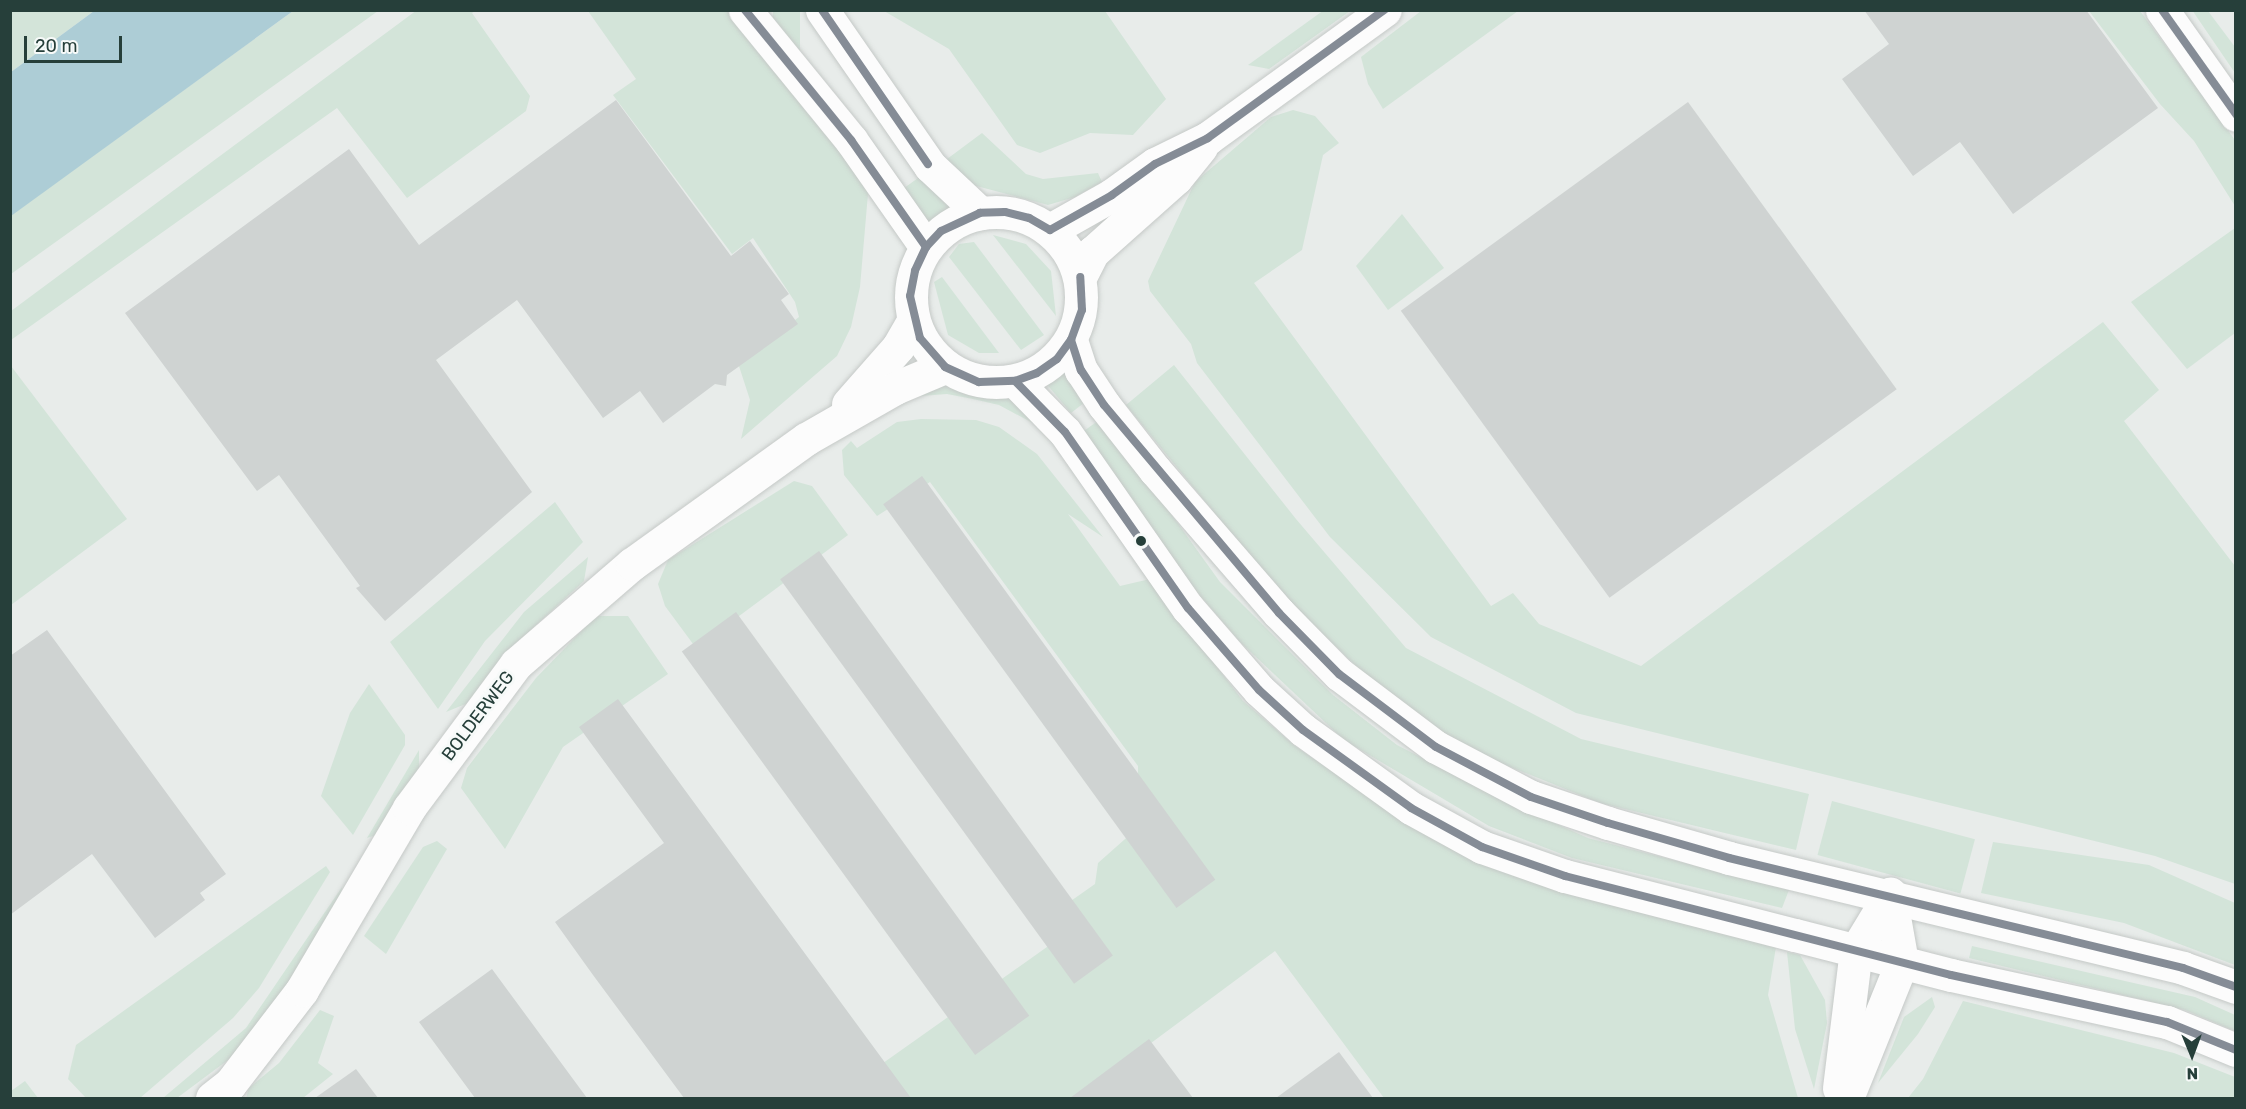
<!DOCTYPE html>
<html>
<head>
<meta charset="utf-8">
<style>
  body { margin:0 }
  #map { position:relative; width:2246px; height:1109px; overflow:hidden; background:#e8ecea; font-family:Rubik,sans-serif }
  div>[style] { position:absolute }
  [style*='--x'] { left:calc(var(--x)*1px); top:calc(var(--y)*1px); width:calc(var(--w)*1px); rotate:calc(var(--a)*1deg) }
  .green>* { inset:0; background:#d3e4d9; transform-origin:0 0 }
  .water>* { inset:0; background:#adcdd6 }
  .building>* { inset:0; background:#cfd3d2; transform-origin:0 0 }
  .roads { filter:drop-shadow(0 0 2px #c5c9c7) drop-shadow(0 0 2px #c5c9c7) }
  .minor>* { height:33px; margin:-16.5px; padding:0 16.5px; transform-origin:16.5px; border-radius:16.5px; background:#fcfcfc }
  .secondary>* { height:33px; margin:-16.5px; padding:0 16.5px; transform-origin:16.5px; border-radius:16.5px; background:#fcfcfc }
  .secondary>.ring { margin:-16.5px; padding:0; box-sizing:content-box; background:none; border:33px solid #fcfcfc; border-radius:50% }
  .bus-1>* { height:8px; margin:-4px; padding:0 4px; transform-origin:4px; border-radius:4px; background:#858c96 }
  .dots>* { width:16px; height:16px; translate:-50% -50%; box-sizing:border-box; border:3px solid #f7faf9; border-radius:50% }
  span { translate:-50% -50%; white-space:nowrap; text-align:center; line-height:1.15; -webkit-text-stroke:6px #f7faf9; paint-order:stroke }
  .street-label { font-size:18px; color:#263f3a }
  .frame { position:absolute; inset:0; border:12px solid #263f3a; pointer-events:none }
  .north { position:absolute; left:2162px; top:1025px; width:60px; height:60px; -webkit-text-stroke:4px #f7faf9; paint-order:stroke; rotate:179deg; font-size:16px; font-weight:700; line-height:24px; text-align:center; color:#263f3a }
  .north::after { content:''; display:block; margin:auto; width:21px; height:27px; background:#263f3a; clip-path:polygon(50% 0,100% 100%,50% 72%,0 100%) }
  .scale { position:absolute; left:24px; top:36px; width:98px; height:27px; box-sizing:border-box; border:3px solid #263f3a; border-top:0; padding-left:8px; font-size:18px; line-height:21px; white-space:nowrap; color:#263f3a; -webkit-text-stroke:4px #f7faf9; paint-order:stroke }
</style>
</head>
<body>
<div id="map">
  <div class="green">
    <i style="clip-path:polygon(11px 10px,94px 10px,94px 11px,11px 72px)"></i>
    <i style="clip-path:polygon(417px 10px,475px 11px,472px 13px,530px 96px,526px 111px,407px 198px,337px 108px,11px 340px,11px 311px)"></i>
    <i style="clip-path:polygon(1324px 10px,1350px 11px,1269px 69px,1248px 65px)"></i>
    <i style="clip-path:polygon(2192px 10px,2208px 11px,2235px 47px,2235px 73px)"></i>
    <i style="clip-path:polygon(293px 11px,378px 11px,11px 274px,10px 216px)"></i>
    <i style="clip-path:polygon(588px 11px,734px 11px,869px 182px,860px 287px,851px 327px,837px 356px,741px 439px,750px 400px,738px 363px,799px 317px,795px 302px,753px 238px,732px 254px,613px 95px,636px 79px)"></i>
    <i style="left:773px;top:11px;width:27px;height:199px"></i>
    <i style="clip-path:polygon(884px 11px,1105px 11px,1166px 99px,1133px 135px,1090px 133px,1040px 153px,1017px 145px,949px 49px)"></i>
    <i style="clip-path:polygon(1421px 11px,1518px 11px,1383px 109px,1368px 84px,1361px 57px)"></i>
    <i style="clip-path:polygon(2089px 11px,2140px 11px,2235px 140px,2235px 206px,2194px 141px,2160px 104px)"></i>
    <i style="clip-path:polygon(1293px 110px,1315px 116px,1339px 143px,1323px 155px,1302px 250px,1254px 283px,1491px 606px,1513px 593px,1539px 624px,1641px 666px,2103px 322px,2159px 390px,2124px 421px,2235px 566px,2235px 884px,2155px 856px,1576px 713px,1431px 637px,1330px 537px,1197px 363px,1191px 344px,1150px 291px,1148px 281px,1195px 182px,1271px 117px)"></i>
    <i style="clip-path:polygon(982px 133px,1026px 174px,1043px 179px,1098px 173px,1102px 182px,1075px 197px,1048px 205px,969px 184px,943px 162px)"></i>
    <i style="left:925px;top:173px;width:43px;height:27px;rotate:54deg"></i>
    <i style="clip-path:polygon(1402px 214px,1444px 268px,1388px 310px,1356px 266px)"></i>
    <i style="clip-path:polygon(2235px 228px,2235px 333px,2187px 369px,2131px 302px)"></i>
    <i style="clip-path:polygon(993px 235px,1026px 244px,1051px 271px,1056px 316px)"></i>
    <i style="clip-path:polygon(974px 242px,1044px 335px,1021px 350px,949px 257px,959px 244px)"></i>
    <i style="clip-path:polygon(942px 277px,999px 353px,979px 353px,948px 335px,934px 282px)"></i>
    <i style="clip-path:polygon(1174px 365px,1296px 519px,1406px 648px,1581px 739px,1809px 794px,1796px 850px,1600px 803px,1466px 749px,1376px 685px,1278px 591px,1126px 405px)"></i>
    <i style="clip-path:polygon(11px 366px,127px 519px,11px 605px)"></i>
    <i style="clip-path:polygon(1067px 368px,1089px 399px,1071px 413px,1045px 382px)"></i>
    <i style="clip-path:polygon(937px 379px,965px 390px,1003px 394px,1030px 412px,1042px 428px,999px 405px,973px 399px,947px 394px,907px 397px)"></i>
    <i style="clip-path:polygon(1102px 418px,1220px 582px,1333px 695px,1397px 745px,1509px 803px,1588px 838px,1789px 890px,1782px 908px,1572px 858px,1489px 826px,1344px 740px,1239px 641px,1185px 578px,1081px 433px)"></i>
    <i style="clip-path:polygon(921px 419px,976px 420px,999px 427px,1037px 454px,1103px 537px,1068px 514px,1120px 586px,1150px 579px,1243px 701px,1295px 746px,1418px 830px,1500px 869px,1571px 895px,1776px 947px,1768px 995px,1798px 1098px,1384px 1098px,1275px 951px,1077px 1098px,851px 1098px,845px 1090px,1054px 942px,1038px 924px,1095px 884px,1098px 863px,1133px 832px,1138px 799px,1138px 766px,930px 482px,877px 516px,844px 475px,842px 450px,851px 441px,857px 448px,897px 422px)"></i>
    <i style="clip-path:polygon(794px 481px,812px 486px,848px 535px,696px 648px,665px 606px,658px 584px,668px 560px)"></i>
    <i style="clip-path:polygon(555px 502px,583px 542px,485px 641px,438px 709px,390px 642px)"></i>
    <i style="clip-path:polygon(588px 557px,584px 581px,522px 638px,468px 703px,446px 712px,524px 612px)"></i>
    <i style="clip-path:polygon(596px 616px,628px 616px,668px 674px,563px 747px,505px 849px,461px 788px,467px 768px,536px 678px)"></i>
    <i style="clip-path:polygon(369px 684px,405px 735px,405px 745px,353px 835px,321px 796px,350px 713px)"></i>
    <i style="clip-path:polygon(419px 750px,419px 774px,382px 833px,367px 838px)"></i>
    <i style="left:1832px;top:801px;width:148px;height:56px;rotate:15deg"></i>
    <i style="clip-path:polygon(437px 841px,447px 849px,386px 954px,364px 936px,423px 847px)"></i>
    <i style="clip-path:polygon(1993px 842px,2149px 865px,2235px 903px,2235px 965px,2124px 923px,1981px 893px)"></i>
    <i style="clip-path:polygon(326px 866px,330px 872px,259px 988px,233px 1018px,140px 1098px,86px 1098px,68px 1079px,76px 1045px)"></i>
    <i style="clip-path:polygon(342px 887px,340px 906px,288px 989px,236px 1054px,177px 1098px,163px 1098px,246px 1028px)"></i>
    <i style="clip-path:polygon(1972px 946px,2195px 997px,2235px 1015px,2235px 1031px,2185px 1010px,1969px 958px)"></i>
    <i style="clip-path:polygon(1787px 952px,1800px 955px,1825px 1000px,1827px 1023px,1814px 1089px,1795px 1029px)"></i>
    <i style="clip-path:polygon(1932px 997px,1935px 1007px,1918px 1034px,1878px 1083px,1904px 1017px)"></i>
    <i style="clip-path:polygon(1963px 1001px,2174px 1053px,2235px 1077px,2235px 1098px,1908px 1098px,1923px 1079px)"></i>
    <i style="clip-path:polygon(320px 1010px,334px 1016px,318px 1063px,333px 1074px,303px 1098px,246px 1098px,249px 1088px,279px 1063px)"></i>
    <i style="clip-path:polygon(25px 1081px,38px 1098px,11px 1098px,11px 1091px)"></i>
  </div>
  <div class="water">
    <i style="clip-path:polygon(94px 11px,293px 11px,11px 216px,11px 72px)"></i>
  </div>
  <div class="building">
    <i style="clip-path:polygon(1864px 10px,2086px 10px,2158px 108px,2013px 214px,1960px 142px,1913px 176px,1842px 79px,1889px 44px)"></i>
    <i style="clip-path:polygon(616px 100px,731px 256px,750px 241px,789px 294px,781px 300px,798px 324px,727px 375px,726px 386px,715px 384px,663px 423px,640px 391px,603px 418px,517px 300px,436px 360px,532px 492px,385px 621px,356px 588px,360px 586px,279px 475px,257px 491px,125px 313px,349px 149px,419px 245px)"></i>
    <i style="left:1688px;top:102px;width:355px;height:355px;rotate:54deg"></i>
    <i style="left:922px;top:476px;width:499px;height:48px;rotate:54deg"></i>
    <i style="left:819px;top:551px;width:500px;height:48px;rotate:54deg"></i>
    <i style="left:736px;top:612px;width:499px;height:67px;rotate:54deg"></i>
    <i style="clip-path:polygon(47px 630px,226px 874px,200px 893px,205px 900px,155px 938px,92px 854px,10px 915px,10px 656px)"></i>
    <i style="clip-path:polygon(618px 699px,911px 1098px,684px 1098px,593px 975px,555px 922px,664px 843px,579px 727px)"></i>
    <i style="clip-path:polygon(492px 969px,545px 1041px,587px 1098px,475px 1098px,419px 1022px)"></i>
    <i style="clip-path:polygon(1149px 1039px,1193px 1098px,1070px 1098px)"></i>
    <i style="clip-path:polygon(1339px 1052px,1373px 1098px,1276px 1098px)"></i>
    <i style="clip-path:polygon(356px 1069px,378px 1098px,315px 1098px)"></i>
  </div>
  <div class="roads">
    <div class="minor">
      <i style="--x:2162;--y:10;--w:128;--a:54.8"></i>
      <i style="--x:1050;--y:230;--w:71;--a:-29.4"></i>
      <i style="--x:1112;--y:195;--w:53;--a:-35.8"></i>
      <i style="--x:1155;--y:164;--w:59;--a:-26.1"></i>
      <i style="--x:1208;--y:138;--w:218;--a:-35.9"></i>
      <i style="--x:1080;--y:277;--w:28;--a:-63"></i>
      <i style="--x:1093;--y:252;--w:111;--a:-41.7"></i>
      <i style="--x:1176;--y:178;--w:40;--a:-51"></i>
      <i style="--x:848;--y:404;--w:76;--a:-48.7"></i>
      <i style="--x:898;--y:347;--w:30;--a:-60"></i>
      <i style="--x:1839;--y:1088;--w:139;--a:-83"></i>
      <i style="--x:1856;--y:950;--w:66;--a:-58.7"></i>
      <i style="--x:212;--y:1098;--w:23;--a:-38"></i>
      <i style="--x:230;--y:1084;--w:118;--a:-52.5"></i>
      <i style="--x:302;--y:990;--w:211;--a:-59.5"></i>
      <i style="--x:409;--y:808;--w:179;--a:-53.4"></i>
      <i style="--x:516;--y:664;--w:153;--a:-40.8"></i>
      <i style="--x:632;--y:564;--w:214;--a:-35.7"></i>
      <i style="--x:806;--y:439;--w:103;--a:-29.8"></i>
      <i style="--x:895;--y:388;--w:54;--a:-22.8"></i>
      <i style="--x:1847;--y:1098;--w:147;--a:-68"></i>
      <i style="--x:1902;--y:962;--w:69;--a:-100"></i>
    </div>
    <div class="secondary">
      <i style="--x:745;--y:10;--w:168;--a:50.8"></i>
      <i style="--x:851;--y:140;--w:131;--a:55"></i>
      <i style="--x:822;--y:10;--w:190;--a:55.3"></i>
      <i style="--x:930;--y:166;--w:69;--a:43.2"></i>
      <i class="ring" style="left:911px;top:212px;width:137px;height:137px"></i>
      <i style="--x:1071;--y:340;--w:32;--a:72"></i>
      <i style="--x:1081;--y:370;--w:42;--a:56.7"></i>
      <i style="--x:1104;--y:405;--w:83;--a:51.9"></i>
      <i style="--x:1155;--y:470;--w:189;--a:49.1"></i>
      <i style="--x:1279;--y:613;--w:86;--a:45.5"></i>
      <i style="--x:1339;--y:674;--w:121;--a:37"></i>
      <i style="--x:1436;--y:747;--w:107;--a:27.8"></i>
      <i style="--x:1531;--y:797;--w:81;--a:18.7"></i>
      <i style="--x:1608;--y:823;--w:126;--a:16.1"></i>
      <i style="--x:1729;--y:858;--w:467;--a:13.6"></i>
      <i style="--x:2183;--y:968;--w:56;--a:19.7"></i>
      <i style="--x:1015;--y:381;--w:71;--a:45.6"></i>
      <i style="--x:1065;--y:432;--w:215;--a:55.1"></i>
      <i style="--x:1188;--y:608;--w:108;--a:49.1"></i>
      <i style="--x:1259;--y:690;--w:59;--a:42.3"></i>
      <i style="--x:1303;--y:730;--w:133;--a:35.8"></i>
      <i style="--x:1411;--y:808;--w:81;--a:28.8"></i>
      <i style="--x:1482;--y:847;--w:88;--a:19.3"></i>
      <i style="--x:1565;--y:876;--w:237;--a:14.4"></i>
      <i style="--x:1795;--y:935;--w:161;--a:14.4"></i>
      <i style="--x:1951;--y:975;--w:221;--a:12.3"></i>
      <i style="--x:2167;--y:1022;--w:74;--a:22.1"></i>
    </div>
  </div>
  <div class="bus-1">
    <i style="--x:745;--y:10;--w:168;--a:50.8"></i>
    <i style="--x:851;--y:140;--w:131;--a:55"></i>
    <i style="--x:822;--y:10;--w:187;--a:55.5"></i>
    <i style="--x:2162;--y:10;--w:128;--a:54.6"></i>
    <i style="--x:1050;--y:230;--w:24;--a:-150"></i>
    <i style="--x:1029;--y:218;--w:25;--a:-166"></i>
    <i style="--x:1005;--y:212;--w:25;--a:178"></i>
    <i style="--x:980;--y:213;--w:43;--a:155.2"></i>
    <i style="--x:941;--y:231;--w:22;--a:133"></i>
    <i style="--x:926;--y:247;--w:26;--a:115"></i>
    <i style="--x:915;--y:271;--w:25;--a:101"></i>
    <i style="--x:910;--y:296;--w:43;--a:76.6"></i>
    <i style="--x:920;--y:338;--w:38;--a:49"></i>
    <i style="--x:945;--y:367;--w:37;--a:24"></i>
    <i style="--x:979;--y:382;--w:36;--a:-2"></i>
    <i style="--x:1015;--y:381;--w:23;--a:-20"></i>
    <i style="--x:1037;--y:373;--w:24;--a:-35"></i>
    <i style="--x:1057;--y:359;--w:24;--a:-54"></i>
    <i style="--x:1071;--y:340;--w:32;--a:-70"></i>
    <i style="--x:1082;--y:310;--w:33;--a:-93"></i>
    <i style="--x:1050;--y:230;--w:71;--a:-29.4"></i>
    <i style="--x:1112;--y:195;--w:53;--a:-35.8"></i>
    <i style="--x:1155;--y:164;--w:59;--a:-26.1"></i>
    <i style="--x:1208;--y:138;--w:218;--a:-36"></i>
    <i style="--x:1071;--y:340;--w:32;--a:72"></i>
    <i style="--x:1081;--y:370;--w:42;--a:56.7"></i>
    <i style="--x:1104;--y:405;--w:272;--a:49.9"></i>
    <i style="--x:1279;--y:613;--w:86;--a:45.5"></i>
    <i style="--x:1339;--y:674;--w:121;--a:37"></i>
    <i style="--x:1436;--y:747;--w:107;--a:27.8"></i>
    <i style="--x:1531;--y:797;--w:81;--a:18.7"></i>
    <i style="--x:1608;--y:823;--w:126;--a:16.1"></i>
    <i style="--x:1729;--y:858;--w:467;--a:13.6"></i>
    <i style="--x:2183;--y:968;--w:56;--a:19.7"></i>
    <i style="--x:1015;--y:381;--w:71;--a:45.6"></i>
    <i style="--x:1065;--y:432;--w:215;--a:55.1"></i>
    <i style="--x:1188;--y:608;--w:108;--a:49.1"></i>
    <i style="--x:1259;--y:690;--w:59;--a:42.3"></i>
    <i style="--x:1303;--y:730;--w:133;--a:35.8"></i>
    <i style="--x:1411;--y:808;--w:81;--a:28.8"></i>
    <i style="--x:1482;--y:847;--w:88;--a:19.3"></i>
    <i style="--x:1565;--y:876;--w:398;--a:14.4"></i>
    <i style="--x:1951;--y:975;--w:221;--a:12.3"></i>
    <i style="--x:2167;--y:1022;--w:74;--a:22.1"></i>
  </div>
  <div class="dots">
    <i style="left:1141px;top:541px;background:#263f3a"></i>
  </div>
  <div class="street-label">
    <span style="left:478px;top:716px;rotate:-53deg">BOLDERWEG</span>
  </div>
  <div class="frame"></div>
  <div class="north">N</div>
  <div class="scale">20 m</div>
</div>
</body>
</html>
